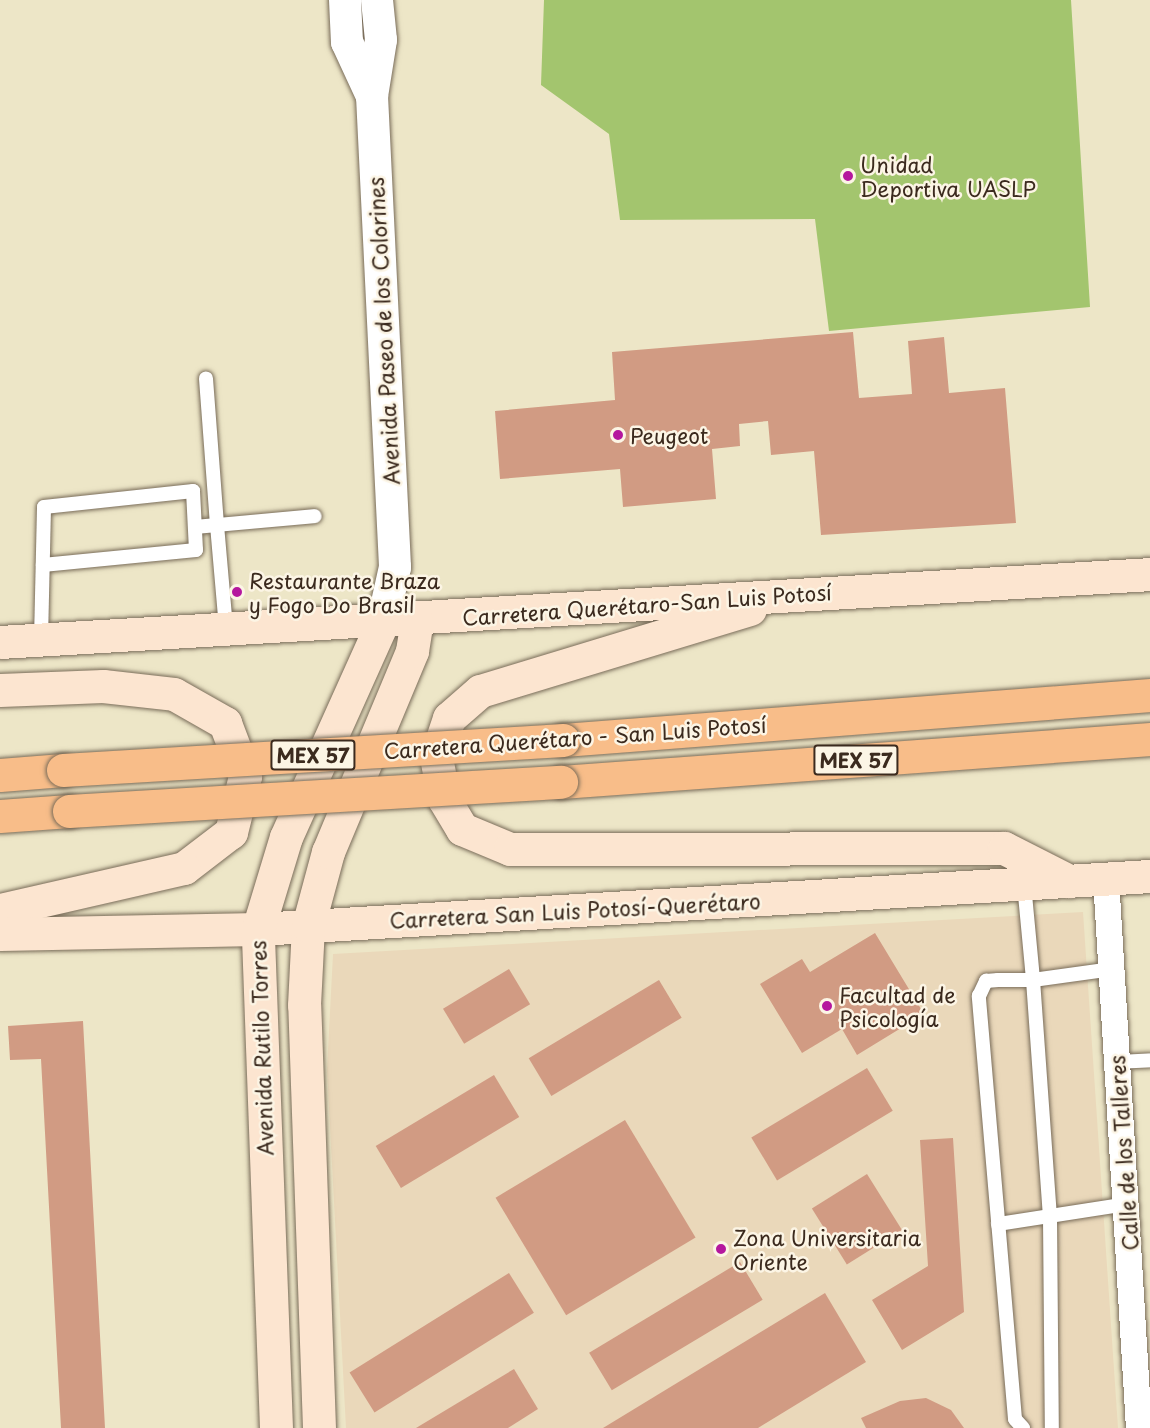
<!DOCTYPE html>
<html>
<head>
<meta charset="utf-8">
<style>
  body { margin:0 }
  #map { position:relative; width:1150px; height:1428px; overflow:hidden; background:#ede6c7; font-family:"Playpen Sans",sans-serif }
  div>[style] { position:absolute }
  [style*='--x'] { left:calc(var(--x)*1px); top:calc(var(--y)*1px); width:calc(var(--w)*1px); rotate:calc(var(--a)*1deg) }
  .built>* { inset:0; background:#ead8ba }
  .green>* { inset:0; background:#a3c56e }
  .building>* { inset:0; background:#d19b83; transform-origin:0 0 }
  .roads { filter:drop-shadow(0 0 2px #796c59) drop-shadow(0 0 2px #796c59) }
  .service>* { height:14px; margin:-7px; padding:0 7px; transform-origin:7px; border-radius:7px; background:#fff }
  .minor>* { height:26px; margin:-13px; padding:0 13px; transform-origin:13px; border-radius:13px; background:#fff }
  .tertiary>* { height:32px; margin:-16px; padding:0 16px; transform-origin:16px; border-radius:16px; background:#fff }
  .secondary>* { height:33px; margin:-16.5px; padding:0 16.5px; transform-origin:16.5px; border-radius:16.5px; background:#fce5d0 }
  .trunk>* { height:33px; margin:-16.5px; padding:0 16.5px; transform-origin:16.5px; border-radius:16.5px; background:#f8bd89 }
  .bridges { filter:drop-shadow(0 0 2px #796c59) drop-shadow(0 0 2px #796c59) }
  .trunk-bridge>* { height:33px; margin:-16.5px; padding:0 16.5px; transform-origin:16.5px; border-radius:16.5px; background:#f8bd89 }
  .dots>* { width:16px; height:16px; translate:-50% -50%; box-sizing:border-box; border:3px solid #fcf5e5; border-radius:50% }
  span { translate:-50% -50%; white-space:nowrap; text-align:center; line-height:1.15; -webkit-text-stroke:5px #fcf5e5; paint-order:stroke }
  .shield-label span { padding:2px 4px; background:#fcf5e5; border:2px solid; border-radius:4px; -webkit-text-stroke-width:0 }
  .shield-label { font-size:20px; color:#3b2a1e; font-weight:700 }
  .poi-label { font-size:21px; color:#3b2a1e }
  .left { translate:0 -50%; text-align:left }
  .street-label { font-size:21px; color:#3b2a1e }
</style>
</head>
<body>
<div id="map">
  <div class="built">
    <i style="clip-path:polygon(1083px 912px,1118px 1428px,346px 1428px,327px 1070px,333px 954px)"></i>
  </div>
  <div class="green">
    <i style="clip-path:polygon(544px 0,1071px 0,1090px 307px,829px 331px,815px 219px,620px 220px,609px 134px,541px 85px)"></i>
  </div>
  <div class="building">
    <i style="clip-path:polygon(853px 332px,859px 398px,912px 394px,908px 341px,944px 337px,949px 393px,1005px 388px,1016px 523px,821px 535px,814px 451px,771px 455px,768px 421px,739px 424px,740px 446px,712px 449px,716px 499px,623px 507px,620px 469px,500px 479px,495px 411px,615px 400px,612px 352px)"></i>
    <i style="clip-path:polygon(875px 933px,924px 1014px,857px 1055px,842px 1029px,802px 1053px,760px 984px,802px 959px,810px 972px)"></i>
    <i style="left:509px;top:969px;width:41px;height:77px;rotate:59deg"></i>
    <i style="left:659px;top:980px;width:44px;height:152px;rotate:59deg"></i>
    <i style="clip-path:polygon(83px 1021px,105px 1428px,61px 1428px,41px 1059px,10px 1060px,8px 1026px)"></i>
    <i style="left:867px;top:1068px;width:50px;height:135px;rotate:59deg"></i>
    <i style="left:494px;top:1075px;width:49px;height:138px;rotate:59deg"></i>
    <i style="left:625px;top:1120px;width:137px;height:151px;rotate:59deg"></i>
    <i style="clip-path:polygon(953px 1138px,964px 1312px,902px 1350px,872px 1300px,928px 1266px,920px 1140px)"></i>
    <i style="left:867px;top:1174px;width:66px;height:65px;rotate:58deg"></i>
    <i style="left:740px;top:1262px;width:44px;height:176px;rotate:59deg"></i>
    <i style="left:509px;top:1273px;width:47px;height:188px;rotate:58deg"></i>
    <i style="clip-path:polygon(825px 1293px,866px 1362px,758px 1428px,603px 1428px)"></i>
    <i style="clip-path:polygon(514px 1369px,538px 1409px,508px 1428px,416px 1428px)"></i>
    <i style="clip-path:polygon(926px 1398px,951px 1410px,964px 1428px,866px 1428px,861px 1418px,900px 1401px)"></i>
  </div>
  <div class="roads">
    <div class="service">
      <i style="--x:195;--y:527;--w:22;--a:-5"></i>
      <i style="--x:217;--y:525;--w:147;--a:-94.3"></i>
      <i style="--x:226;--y:628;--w:103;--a:-95"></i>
      <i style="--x:217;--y:525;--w:98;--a:-5.2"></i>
      <i style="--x:41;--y:640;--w:133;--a:-88.7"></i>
      <i style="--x:44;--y:507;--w:150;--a:-6.1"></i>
      <i style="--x:193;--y:491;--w:59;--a:87.1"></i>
      <i style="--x:196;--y:550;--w:154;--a:174.4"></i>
      <i style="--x:1024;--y:884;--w:96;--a:84.6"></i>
      <i style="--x:1033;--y:980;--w:80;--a:-7.9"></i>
      <i style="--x:1117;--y:1062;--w:33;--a:-3"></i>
      <i style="--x:998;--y:1224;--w:131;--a:-8.8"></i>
      <i style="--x:1023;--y:1428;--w:12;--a:-132"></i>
      <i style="--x:1015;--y:1419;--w:425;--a:-94.9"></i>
      <i style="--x:979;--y:996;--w:17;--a:-65"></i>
      <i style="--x:986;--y:981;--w:12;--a:-5"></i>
      <i style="--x:998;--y:980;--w:35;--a:0"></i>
      <i style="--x:1033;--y:980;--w:239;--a:85.9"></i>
      <i style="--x:1050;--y:1218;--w:210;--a:89.5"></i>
    </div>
    <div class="minor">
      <i style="--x:1106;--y:878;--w:551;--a:86.57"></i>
    </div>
    <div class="tertiary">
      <i style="--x:345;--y:0;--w:42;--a:87.3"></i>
      <i style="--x:347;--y:42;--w:60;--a:65.2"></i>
      <i style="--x:377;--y:0;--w:40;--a:84.3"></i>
      <i style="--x:381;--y:40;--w:57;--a:99.1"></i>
      <i style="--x:372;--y:96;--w:472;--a:87.2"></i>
      <i style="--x:395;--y:567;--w:55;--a:102.5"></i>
    </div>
    <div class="secondary">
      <i style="--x:750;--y:609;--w:282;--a:163.1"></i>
      <i style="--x:480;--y:691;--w:41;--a:138.9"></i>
      <i style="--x:449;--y:718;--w:41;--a:108.4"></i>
      <i style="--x:436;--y:757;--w:43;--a:79.2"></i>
      <i style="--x:444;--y:799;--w:35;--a:59"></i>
      <i style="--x:462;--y:829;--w:52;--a:22.6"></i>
      <i style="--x:510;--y:849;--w:494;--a:-0.1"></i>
      <i style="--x:1004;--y:848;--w:73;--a:26.9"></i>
      <i style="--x:0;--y:642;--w:1152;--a:-3.38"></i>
      <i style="--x:0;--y:690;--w:103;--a:-2.2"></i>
      <i style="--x:103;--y:686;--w:71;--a:6.4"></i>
      <i style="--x:174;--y:694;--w:59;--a:29.6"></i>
      <i style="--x:225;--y:723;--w:57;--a:69.3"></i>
      <i style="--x:245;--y:776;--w:58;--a:104"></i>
      <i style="--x:231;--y:832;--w:59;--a:142.5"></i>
      <i style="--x:184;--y:868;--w:189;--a:167.1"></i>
      <i style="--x:0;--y:934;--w:258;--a:-1.1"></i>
      <i style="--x:258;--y:929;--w:894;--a:-3.4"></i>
      <i style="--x:276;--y:1428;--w:499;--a:-92.1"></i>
      <i style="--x:258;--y:929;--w:96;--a:-73.1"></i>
      <i style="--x:286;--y:837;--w:237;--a:-65.8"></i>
      <i style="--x:319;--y:1428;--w:423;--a:-92"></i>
      <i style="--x:304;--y:1005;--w:79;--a:-87.1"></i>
      <i style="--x:308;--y:926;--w:77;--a:-74.9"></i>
      <i style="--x:328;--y:852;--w:218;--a:-67.3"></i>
      <i style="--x:412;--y:651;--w:30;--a:-81"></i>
    </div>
    <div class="trunk">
      <i style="--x:563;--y:740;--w:589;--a:-4.38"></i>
      <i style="--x:0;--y:775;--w:63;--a:-4.5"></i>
      <i style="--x:561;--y:782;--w:591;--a:-4.18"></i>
      <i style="--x:0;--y:816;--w:69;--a:-4.1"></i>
    </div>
  </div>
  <div class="bridges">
    <div class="trunk-bridge">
      <i style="--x:63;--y:770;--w:501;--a:-3.43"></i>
      <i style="--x:69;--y:811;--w:493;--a:-3.4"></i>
    </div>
  </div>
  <div class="dots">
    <i style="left:848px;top:176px;background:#b5179e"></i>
    <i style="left:618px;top:435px;background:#b5179e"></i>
    <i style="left:237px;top:592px;background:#b5179e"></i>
    <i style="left:827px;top:1006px;background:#b5179e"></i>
    <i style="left:721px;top:1249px;background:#b5179e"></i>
  </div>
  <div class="shield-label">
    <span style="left:313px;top:755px">MEX 57</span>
    <span style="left:856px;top:760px">MEX 57</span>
  </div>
  <div class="poi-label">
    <span class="left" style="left:860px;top:176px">Unidad<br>Deportiva UASLP</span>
    <span class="left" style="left:630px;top:435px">Peugeot</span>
    <span class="left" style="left:249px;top:592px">Restaurante Braza<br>y Fogo Do Brasil</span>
    <span class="left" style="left:839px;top:1006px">Facultad de<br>Psicología</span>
    <span class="left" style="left:733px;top:1249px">Zona Universitaria<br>Oriente</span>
  </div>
  <div class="street-label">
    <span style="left:383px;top:331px;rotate:-93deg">Avenida Paseo de los Colorines</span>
    <span style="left:647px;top:604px;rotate:-4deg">Carretera Querétaro-San Luis Potosí</span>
    <span style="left:575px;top:737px;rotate:-4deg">Carretera Querétaro - San Luis Potosí</span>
    <span style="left:575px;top:910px;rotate:-3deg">Carretera San Luis Potosí-Querétaro</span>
    <span style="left:261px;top:1048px;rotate:-92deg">Avenida Rutilo Torres</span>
    <span style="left:1123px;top:1153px;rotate:-94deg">Calle de los Talleres</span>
  </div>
</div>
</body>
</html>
